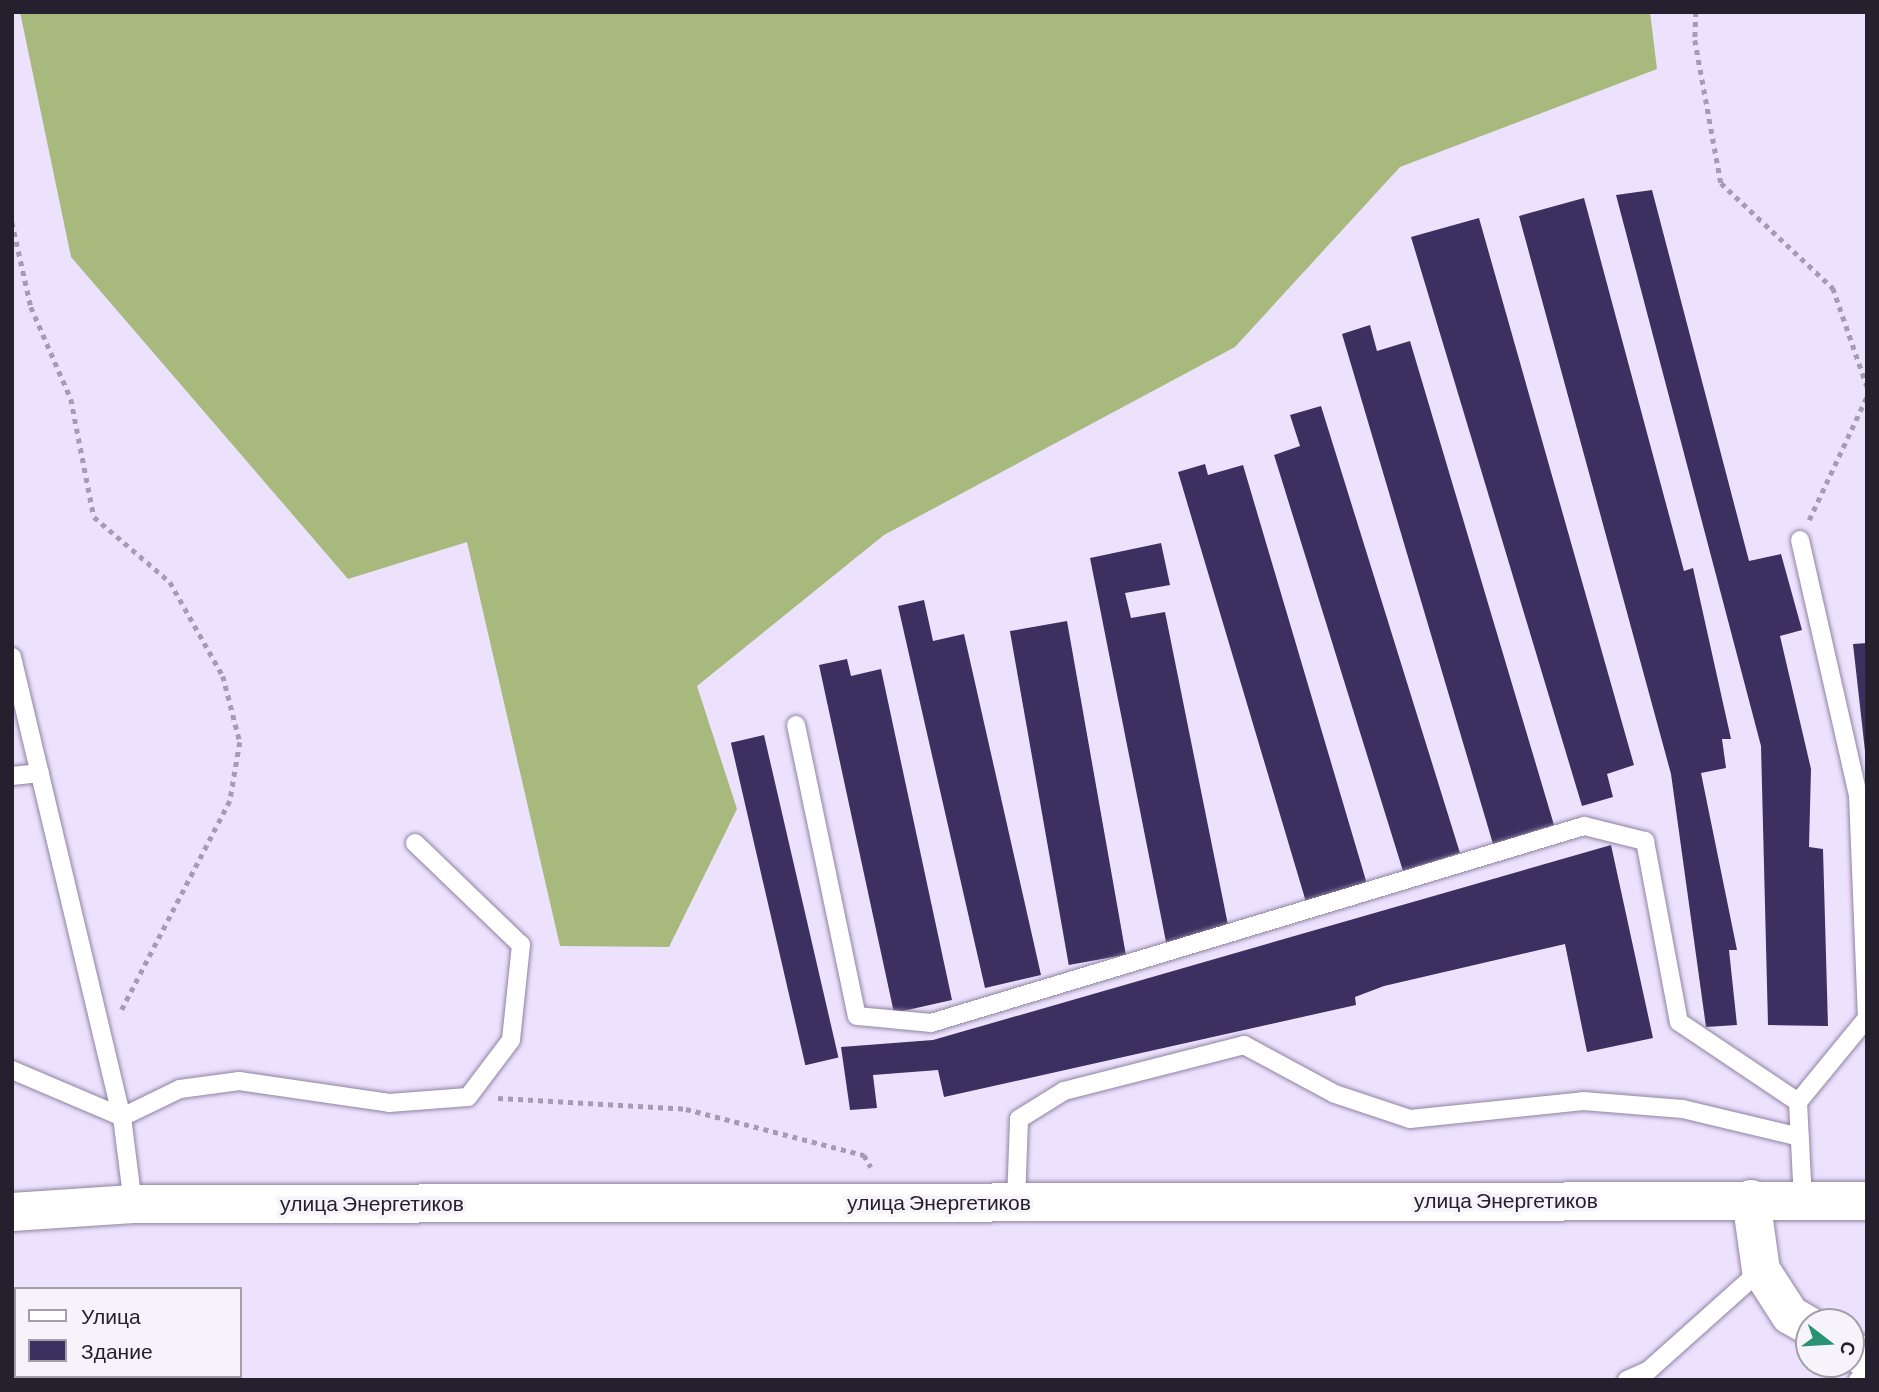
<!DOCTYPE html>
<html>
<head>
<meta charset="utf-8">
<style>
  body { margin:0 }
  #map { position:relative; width:1879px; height:1392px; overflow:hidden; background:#ece2fe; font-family:Barlow,sans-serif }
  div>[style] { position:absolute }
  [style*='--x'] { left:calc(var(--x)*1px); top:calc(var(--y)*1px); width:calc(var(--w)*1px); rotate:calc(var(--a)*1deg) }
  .forest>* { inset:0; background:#a8b97e }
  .building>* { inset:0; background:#3c3060; transform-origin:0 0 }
  .path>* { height:4.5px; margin-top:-2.25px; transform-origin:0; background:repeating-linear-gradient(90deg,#a49cb2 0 5px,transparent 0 10px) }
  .roads { filter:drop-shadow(0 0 2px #8e83a2) drop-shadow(0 0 2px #8e83a2) }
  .service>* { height:18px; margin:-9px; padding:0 9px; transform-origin:9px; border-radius:9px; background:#fff }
  .tertiary>* { height:38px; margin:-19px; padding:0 19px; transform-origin:19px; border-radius:19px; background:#fff }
  .secondary>* { height:38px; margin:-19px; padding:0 19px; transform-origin:19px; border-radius:19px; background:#fff }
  span { translate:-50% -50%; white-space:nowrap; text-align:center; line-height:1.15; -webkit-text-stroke:7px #f6f3fa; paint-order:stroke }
  .street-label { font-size:21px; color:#25202d }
  .frame { position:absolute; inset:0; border:14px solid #25202d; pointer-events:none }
  .legend { position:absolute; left:14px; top:1287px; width:228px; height:91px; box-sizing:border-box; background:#f6f3fa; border:2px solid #a29fa8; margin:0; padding:9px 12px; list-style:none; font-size:21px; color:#25202d }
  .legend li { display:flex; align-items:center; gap:14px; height:35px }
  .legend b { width:35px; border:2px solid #a29fa8 }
  .north { position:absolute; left:1795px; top:1308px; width:70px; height:70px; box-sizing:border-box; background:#f6f3fa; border:2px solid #a29fa8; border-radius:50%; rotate:107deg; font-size:19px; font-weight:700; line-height:28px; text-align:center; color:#25202d }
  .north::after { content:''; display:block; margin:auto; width:24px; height:32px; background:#299371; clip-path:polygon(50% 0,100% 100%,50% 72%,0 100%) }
</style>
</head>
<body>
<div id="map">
  <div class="forest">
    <i style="clip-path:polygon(20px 12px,1650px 12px,1657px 69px,1400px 167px,1235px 347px,884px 535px,697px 686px,737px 809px,669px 947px,560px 946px,467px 542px,348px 579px,71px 257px)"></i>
  </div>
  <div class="building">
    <i style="clip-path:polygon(1652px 190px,1749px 561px,1781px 554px,1802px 630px,1780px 636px,1811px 769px,1809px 847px,1823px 849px,1828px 1026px,1768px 1025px,1761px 746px,1616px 195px)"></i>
    <i style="clip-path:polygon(1584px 198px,1684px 571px,1693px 568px,1731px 739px,1722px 739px,1726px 768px,1701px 773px,1737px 950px,1729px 950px,1737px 1025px,1706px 1027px,1671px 774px,1519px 216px)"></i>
    <i style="clip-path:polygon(1479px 218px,1634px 765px,1607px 774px,1613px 797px,1582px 806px,1411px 237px)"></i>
    <i style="clip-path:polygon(1370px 325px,1377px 351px,1410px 341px,1554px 825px,1493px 844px,1342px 334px)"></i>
    <i style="clip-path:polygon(1321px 406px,1460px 853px,1403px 871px,1274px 455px,1300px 446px,1290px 415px)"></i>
    <i style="clip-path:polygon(1205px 464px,1208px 475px,1243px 465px,1367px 884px,1306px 902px,1178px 472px)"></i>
    <i style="clip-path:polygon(1161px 543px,1170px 585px,1125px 593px,1131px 618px,1165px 612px,1229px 930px,1166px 942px,1090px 558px)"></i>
    <i style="clip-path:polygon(924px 600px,933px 641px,964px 634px,1041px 975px,985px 988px,898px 606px)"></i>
    <i style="left:1067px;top:621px;width:339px;height:58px;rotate:80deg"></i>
    <i style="clip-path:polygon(1867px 643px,1867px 751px,1865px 751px,1853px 644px)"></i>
    <i style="clip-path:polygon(847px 659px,851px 676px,881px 669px,952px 1000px,894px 1013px,819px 665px)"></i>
    <i style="left:764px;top:735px;width:331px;height:34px;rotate:77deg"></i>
    <i style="clip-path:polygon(1611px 845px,1653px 1038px,1587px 1052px,1565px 944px,1384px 986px,1355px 997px,1356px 1005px,944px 1097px,938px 1070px,873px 1075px,877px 1108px,850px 1110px,841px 1047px,933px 1040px)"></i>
  </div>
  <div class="path">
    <i style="--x:1696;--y:12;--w:28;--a:92"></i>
    <i style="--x:1695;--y:40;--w:145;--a:79.7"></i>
    <i style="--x:1721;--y:183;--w:154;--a:43.2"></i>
    <i style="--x:1833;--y:288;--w:104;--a:70.9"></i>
    <i style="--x:12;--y:222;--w:87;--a:77.4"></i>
    <i style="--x:31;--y:307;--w:100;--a:66.5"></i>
    <i style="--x:71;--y:399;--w:120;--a:79"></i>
    <i style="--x:94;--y:517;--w:100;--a:40.5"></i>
    <i style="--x:170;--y:582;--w:108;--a:60.6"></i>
    <i style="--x:223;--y:676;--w:68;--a:75.6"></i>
    <i style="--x:240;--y:742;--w:60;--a:99.6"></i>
    <i style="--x:230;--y:801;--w:237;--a:117.4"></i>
    <i style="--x:1809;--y:520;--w:137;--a:-64.9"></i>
    <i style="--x:498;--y:1098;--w:188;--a:3.3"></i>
    <i style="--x:686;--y:1109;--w:184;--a:14.5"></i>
    <i style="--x:864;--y:1155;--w:14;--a:60"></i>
  </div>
  <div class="roads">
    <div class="service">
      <i style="--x:1800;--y:540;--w:262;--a:77.2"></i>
      <i style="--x:1858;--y:795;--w:223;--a:87.7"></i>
      <i style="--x:1867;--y:1018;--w:109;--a:129.4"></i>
      <i style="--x:1798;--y:1102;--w:98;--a:87.1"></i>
      <i style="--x:12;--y:657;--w:473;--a:76.6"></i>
      <i style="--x:122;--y:1117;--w:88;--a:82.8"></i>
      <i style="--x:796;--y:725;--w:297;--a:78.2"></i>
      <i style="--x:857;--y:1016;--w:74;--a:5.4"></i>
      <i style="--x:931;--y:1023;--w:682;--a:-16.79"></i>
      <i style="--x:1584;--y:826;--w:63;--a:13.8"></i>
      <i style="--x:1645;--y:841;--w:184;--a:79.4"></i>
      <i style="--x:1679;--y:1022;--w:143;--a:33.9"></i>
      <i style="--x:12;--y:776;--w:28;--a:-6"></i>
      <i style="--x:12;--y:1070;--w:120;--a:23.1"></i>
      <i style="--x:122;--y:1117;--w:64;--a:-25.8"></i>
      <i style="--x:180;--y:1089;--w:60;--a:-7.7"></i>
      <i style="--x:239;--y:1081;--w:152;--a:8.3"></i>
      <i style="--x:389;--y:1103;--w:79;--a:-4.3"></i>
      <i style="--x:468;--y:1097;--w:71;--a:-53"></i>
      <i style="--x:511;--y:1040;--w:96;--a:-84"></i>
      <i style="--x:521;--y:945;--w:147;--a:-136.1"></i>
      <i style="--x:1016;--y:1202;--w:83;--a:-87.9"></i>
      <i style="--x:1019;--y:1119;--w:53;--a:-31.9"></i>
      <i style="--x:1064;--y:1091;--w:186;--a:-14.3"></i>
      <i style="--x:1244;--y:1045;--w:103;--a:28.3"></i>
      <i style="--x:1335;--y:1094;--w:79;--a:18.4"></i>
      <i style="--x:1410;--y:1119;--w:174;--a:-5.9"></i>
      <i style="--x:1583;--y:1101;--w:100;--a:4.6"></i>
      <i style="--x:1683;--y:1109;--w:120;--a:13.5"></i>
      <i style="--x:1627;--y:1380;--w:24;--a:-24"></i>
      <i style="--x:1649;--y:1370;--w:150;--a:-41.8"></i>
      <i style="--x:1858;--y:1380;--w:11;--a:-38"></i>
    </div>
    <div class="tertiary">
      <i style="--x:1751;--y:1199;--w:72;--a:82"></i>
      <i style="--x:1761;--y:1270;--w:54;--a:57.2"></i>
      <i style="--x:1790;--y:1315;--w:22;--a:30"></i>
      <i style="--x:1851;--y:1350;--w:18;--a:29"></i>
    </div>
    <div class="secondary">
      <i style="--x:12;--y:1212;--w:121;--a:-3.8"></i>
      <i style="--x:133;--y:1204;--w:1734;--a:-0.1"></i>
    </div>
  </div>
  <div class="street-label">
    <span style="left:1506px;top:1200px">улица Энергетиков</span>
    <span style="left:939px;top:1202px">улица Энергетиков</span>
    <span style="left:372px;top:1203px">улица Энергетиков</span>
  </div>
  <div class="frame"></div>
  <ul class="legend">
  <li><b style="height:9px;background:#fff"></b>Улица</li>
  <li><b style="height:19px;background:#3c3060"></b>Здание</li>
  </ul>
  <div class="north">С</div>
</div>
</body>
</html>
